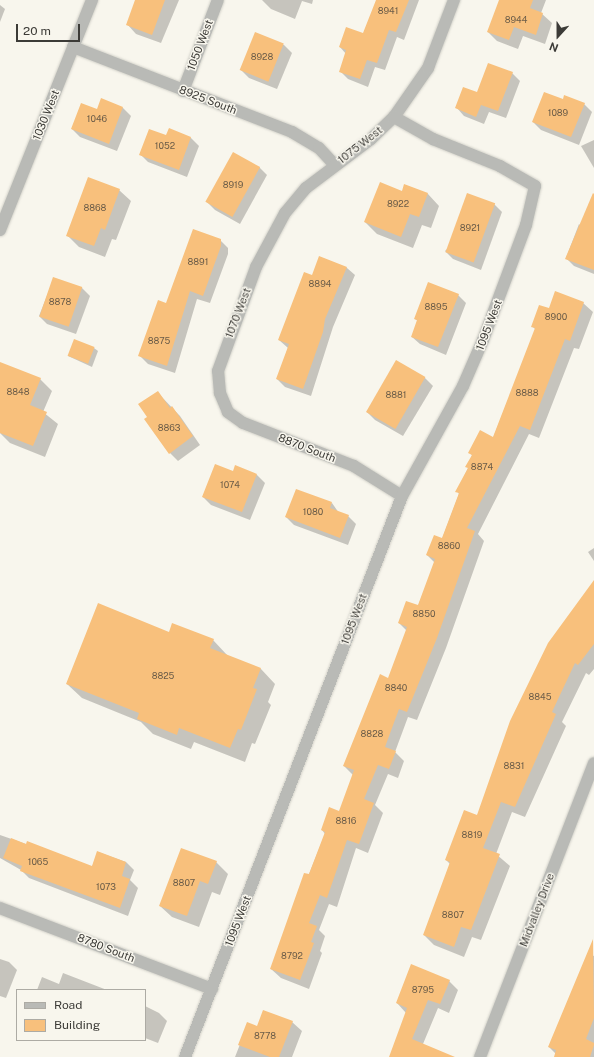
<!DOCTYPE html>
<html>
<head>
<meta charset="utf-8">
<style>
  body { margin:0 }
  #map { position:relative; width:594px; height:1057px; overflow:hidden; background:#f8f6ed; font-family:"Public Sans",sans-serif }
  div>[style] { position:absolute }
  [style*='--x'] { left:calc(var(--x)*1px); top:calc(var(--y)*1px); width:calc(var(--w)*1px); rotate:calc(var(--a)*1deg) }
  .shadow>* { inset:0; background:#0003 }
  .building>* { inset:0; background:#f8c07c; transform-origin:0 0 }
  .roads { filter:drop-shadow(0 0 1px #d2d1c9) drop-shadow(0 0 1px #d2d1c9) }
  .minor>* { height:12px; margin:-6px; padding:0 6px; transform-origin:6px; border-radius:6px; background:#b9bab6 }
  span { translate:-50% -50%; white-space:nowrap; text-align:center; line-height:1.15; -webkit-text-stroke:3px #f8f6ed; paint-order:stroke }
  .number-label { font-size:9px; color:#6b5c48 }
  .number-label span { -webkit-text-stroke-width:0 }
  .street-label { font-size:11px; color:#3c3b37 }
  .legend { position:absolute; left:16px; top:989px; width:130px; height:52px; box-sizing:border-box; background:#f8f6ed; border:1px solid #adaba4; margin:0; padding:5px 7px; list-style:none; font-size:12px; color:#3c3b37 }
  .legend li { display:flex; align-items:center; gap:8px; height:20px }
  .legend b { width:20px; border:1px solid #adaba4 }
  .north { position:absolute; left:538px; top:16px; width:40px; height:40px; -webkit-text-stroke:3px #f8f6ed; paint-order:stroke; rotate:201deg; font-size:11px; font-weight:700; line-height:16px; text-align:center; color:#3c3b37 }
  .north::after { content:''; display:block; margin:auto; width:14px; height:18px; background:#3c3b37; clip-path:polygon(50% 0,100% 100%,50% 72%,0 100%) }
  .scale { position:absolute; left:16px; top:24px; width:64px; height:18px; box-sizing:border-box; border:2px solid #3c3b37; border-top:0; padding-left:5px; font-size:12px; line-height:14px; white-space:nowrap; color:#3c3b37; -webkit-text-stroke:3px #f8f6ed; paint-order:stroke }
</style>
</head>
<body>
<div id="map">
  <div class="shadow">
    <i style="clip-path:polygon(137px 0,179px 0,161px 43px,136px 34px,127px 24px)"></i>
    <i style="clip-path:polygon(262px 0,313px 0,312px 4px,302px 1px,295px 19px,271px 9px)"></i>
    <i style="clip-path:polygon(377px 0,419px 0,404px 40px,397px 37px,385px 70px,375px 67px,368px 87px,348px 79px,340px 71px,346px 54px,340px 47px,364px 34px)"></i>
    <i style="clip-path:polygon(501px 0,546px 0,541px 13px,552px 23px,545px 44px,523px 36px,518px 49px,497px 41px,488px 32px)"></i>
    <i style="clip-path:polygon(0 5px,5px 9px,0 22px)"></i>
    <i style="clip-path:polygon(256px 33px,284px 45px,292px 53px,277px 89px,249px 78px,241px 70px)"></i>
    <i style="clip-path:polygon(512px 73px,520px 81px,506px 118px,489px 112px,484px 124px,464px 116px,457px 108px)"></i>
    <i style="clip-path:polygon(102px 100px,123px 108px,131px 116px,117px 151px,80px 137px,72px 129px,98px 110px)"></i>
    <i style="clip-path:polygon(563px 100px,584px 104px,592px 112px,579px 145px,541px 130px,533px 122px)"></i>
    <i style="clip-path:polygon(169px 129px,191px 138px,199px 146px,187px 177px,148px 162px,140px 154px,167px 136px)"></i>
    <i style="clip-path:polygon(594px 140px,594px 168px,581px 146px)"></i>
    <i style="clip-path:polygon(259px 167px,267px 175px,240px 224px,215px 210px,207px 202px)"></i>
    <i style="clip-path:polygon(405px 185px,428px 194px,439px 206px,431px 228px,422px 225px,413px 248px,377px 234px,365px 222px,402px 192px)"></i>
    <i style="clip-path:polygon(119px 190px,131px 201px,116px 240px,112px 239px,105px 257px,79px 247px,67px 235px)"></i>
    <i style="clip-path:polygon(494px 204px,502px 212px,481px 270px,453px 259px,445px 251px)"></i>
    <i style="clip-path:polygon(594px 210px,594px 274px,574px 266px,566px 258px,579px 224px,581px 226px)"></i>
    <i style="clip-path:polygon(220px 240px,228px 248px,228px 254px,210px 303px,197px 299px,175px 373px,148px 364px,140px 356px,167px 304px)"></i>
    <i style="clip-path:polygon(320px 257px,347px 268px,355px 275px,333px 327px,311px 396px,285px 387px,277px 379px,288px 348px,279px 340px,313px 276px)"></i>
    <i style="clip-path:polygon(54px 278px,82px 288px,90px 296px,76px 334px,47px 324px,39px 316px)"></i>
    <i style="clip-path:polygon(458px 295px,466px 303px,446px 355px,420px 344px,412px 337px,418px 321px,415px 319px)"></i>
    <i style="clip-path:polygon(583px 303px,593px 312px,579px 349px,574px 348px,539px 438px,529px 434px,478px 534px,484px 541px,446px 648px,417px 720px,408px 717px,395px 752px,404px 761px,398px 778px,388px 774px,375px 805px,383px 813px,368px 853px,356px 848px,337px 907px,329px 904px,319px 930px,325px 936px,320px 951px,322px 953px,309px 989px,281px 978px,271px 969px,325px 834px,322px 830px,340px 812px,353px 775px,344px 766px,389px 679px,407px 631px,399px 623px,418px 606px,435px 563px,427px 555px,442px 539px,459px 494px,457px 491px,468px 468px,472px 455px,469px 452px,493px 438px,536px 330px,532px 326px,549px 309px)"></i>
    <i style="clip-path:polygon(94px 348px,98px 351px,92px 367px,68px 356px)"></i>
    <i style="clip-path:polygon(397px 362px,425px 378px,433px 386px,403px 436px,375px 420px,367px 412px)"></i>
    <i style="clip-path:polygon(0 363px,40px 379px,52px 391px,43px 412px,58px 424px,45px 457px,10px 443px,0 433px)"></i>
    <i style="clip-path:polygon(157px 392px,180px 416px,200px 445px,178px 461px,170px 453px,148px 417px)"></i>
    <i style="clip-path:polygon(234px 472px,257px 475px,265px 483px,250px 520px,211px 505px,203px 497px)"></i>
    <i style="clip-path:polygon(332px 503px,339px 513px,348px 516px,356px 524px,348px 545px,294px 525px,286px 517px)"></i>
    <i style="clip-path:polygon(594px 548px,594px 561px,588px 552px)"></i>
    <i style="clip-path:polygon(594px 582px,594px 669px,589px 675px,586px 673px,562px 722px,566px 726px,525px 817px,512px 812px,496px 854px,510px 866px,481px 940px,472px 937px,464px 957px,434px 945px,424px 935px,450px 864px,446px 860px,477px 816px)"></i>
    <i style="clip-path:polygon(169px 633px,213px 640px,228px 656px,261px 669px,275px 684px,268px 702px,271px 705px,255px 744px,252px 743px,245px 762px,194px 742px,191px 749px,153px 734px,141px 722px,82px 698px,67px 684px)"></i>
    <i style="clip-path:polygon(0 835px,92px 867px,98px 852px,126px 862px,134px 870px,130px 880px,138px 888px,128px 916px,29px 878px,21px 870px,0 858px)"></i>
    <i style="clip-path:polygon(216px 862px,228px 874px,220px 895px,212px 892px,199px 927px,172px 917px,160px 906px)"></i>
    <i style="clip-path:polygon(588px 954px,594px 956px,594px 1057px,555px 1057px,556px 1054px,549px 1047px)"></i>
    <i style="clip-path:polygon(0 959px,9px 962px,17px 970px,6px 998px,0 996px)"></i>
    <i style="clip-path:polygon(63px 973px,107px 990px,37px 990px,42px 977px,59px 984px)"></i>
    <i style="clip-path:polygon(449px 981px,458px 990px,449px 1013px,438px 1008px,423px 1044px,436px 1057px,391px 1057px,406px 1013px,397px 1003px)"></i>
    <i style="clip-path:polygon(145px 1006px,159px 1013px,167px 1021px,158px 1043px,145px 1038px)"></i>
    <i style="clip-path:polygon(292px 1022px,302px 1031px,292px 1057px,235px 1057px,248px 1024px,258px 1028px)"></i>
  </div>
  <div class="building">
    <i style="clip-path:polygon(135px 0,165px 0,152px 35px,126px 25px)"></i>
    <i style="clip-path:polygon(376px 0,409px 0,396px 32px,389px 30px,377px 63px,367px 60px,360px 79px,339px 72px,346px 50px,339px 47px,346px 27px,363px 33px)"></i>
    <i style="clip-path:polygon(499px 0,533px 0,530px 8px,543px 13px,536px 35px,514px 27px,509px 40px,487px 32px)"></i>
    <i style="left:255px;top:32px;width:31px;height:41px;rotate:22deg"></i>
    <i style="clip-path:polygon(488px 63px,513px 72px,498px 111px,481px 105px,476px 117px,455px 108px,463px 87px,477px 92px)"></i>
    <i style="clip-path:polygon(544px 92px,563px 99px,564px 95px,585px 103px,571px 137px,532px 122px)"></i>
    <i style="clip-path:polygon(101px 98px,123px 107px,109px 144px,71px 129px,81px 103px,97px 109px)"></i>
    <i style="clip-path:polygon(169px 128px,191px 137px,179px 170px,139px 155px,149px 129px,166px 135px)"></i>
    <i style="left:233px;top:152px;width:31px;height:57px;rotate:29deg"></i>
    <i style="clip-path:polygon(88px 177px,120px 189px,105px 230px,101px 228px,94px 246px,66px 236px)"></i>
    <i style="clip-path:polygon(380px 182px,402px 191px,404px 184px,428px 193px,419px 217px,410px 214px,401px 237px,364px 222px)"></i>
    <i style="left:467px;top:193px;width:30px;height:63px;rotate:20deg"></i>
    <i style="clip-path:polygon(593px 193px,594px 194px,594px 270px,565px 259px)"></i>
    <i style="clip-path:polygon(193px 229px,221px 239px,221px 246px,203px 296px,190px 291px,167px 366px,138px 356px,158px 300px,166px 303px)"></i>
    <i style="clip-path:polygon(319px 256px,347px 267px,325px 319px,323px 332px,303px 389px,276px 379px,289px 344px,278px 340px,304px 272px,312px 275px)"></i>
    <i style="left:53px;top:277px;width:31px;height:42px;rotate:19deg"></i>
    <i style="clip-path:polygon(428px 282px,459px 294px,438px 347px,411px 337px,417px 320px,414px 319px)"></i>
    <i style="clip-path:polygon(555px 291px,584px 302px,570px 341px,565px 339px,530px 430px,520px 426px,467px 528px,475px 531px,437px 638px,407px 712px,399px 709px,385px 747px,396px 751px,389px 769px,378px 765px,364px 799px,374px 803px,359px 844px,347px 840px,327px 898px,320px 895px,309px 923px,317px 926px,311px 942px,314px 943px,300px 980px,270px 969px,304px 873px,309px 874px,325px 832px,321px 830px,329px 807px,339px 811px,354px 770px,343px 766px,380px 674px,388px 678px,407px 627px,398px 623px,406px 601px,418px 605px,435px 559px,426px 555px,434px 535px,442px 538px,459px 493px,455px 492px,468px 468px,465px 467px,472px 455px,468px 453px,480px 430px,493px 437px,535px 328px,531px 327px,539px 305px,549px 308px)"></i>
    <i style="left:74px;top:339px;width:22px;height:18px;rotate:21deg"></i>
    <i style="left:396px;top:360px;width:34px;height:60px;rotate:30deg"></i>
    <i style="clip-path:polygon(0 362px,41px 378px,30px 405px,47px 412px,33px 446px,0 433px)"></i>
    <i style="clip-path:polygon(158px 391px,170px 408px,172px 406px,193px 436px,169px 454px,144px 419px,147px 417px,138px 404px)"></i>
    <i style="clip-path:polygon(215px 464px,233px 471px,235px 465px,257px 474px,242px 512px,202px 497px)"></i>
    <i style="clip-path:polygon(296px 489px,332px 502px,330px 508px,349px 515px,340px 538px,285px 517px)"></i>
    <i style="clip-path:polygon(594px 580px,594px 644px,578px 665px,575px 663px,552px 712px,556px 714px,515px 807px,501px 802px,483px 848px,500px 854px,471px 930px,461px 927px,454px 947px,423px 935px,450px 862px,445px 860px,464px 810px,477px 815px,510px 721px,548px 643px)"></i>
    <i style="clip-path:polygon(98px 603px,169px 632px,172px 623px,214px 639px,210px 648px,261px 668px,253px 688px,257px 689px,241px 730px,238px 729px,230px 748px,179px 728px,177px 735px,137px 719px,139px 713px,66px 684px)"></i>
    <i style="clip-path:polygon(11px 838px,26px 844px,27px 841px,92px 866px,97px 851px,126px 862px,122px 876px,130px 879px,120px 908px,20px 871px,22px 866px,3px 858px)"></i>
    <i style="clip-path:polygon(181px 848px,217px 861px,208px 884px,200px 881px,187px 916px,159px 906px)"></i>
    <i style="clip-path:polygon(593px 939px,594px 1018px,586px 1039px,594px 1043px,594px 1045px,590px 1057px,554px 1057px,556px 1050px,548px 1047px)"></i>
    <i style="clip-path:polygon(411px 964px,450px 980px,440px 1004px,428px 1000px,412px 1039px,455px 1057px,389px 1057px,407px 1008px,396px 1003px)"></i>
    <i style="clip-path:polygon(263px 1010px,293px 1021px,279px 1057px,270px 1057px,238px 1045px,247px 1022px,257px 1026px)"></i>
  </div>
  <div class="roads">
    <div class="minor">
      <i style="--x:73;--y:47;--w:235;--a:21.2"></i>
      <i style="--x:292;--y:132;--w:31;--a:31"></i>
      <i style="--x:319;--y:148;--w:23;--a:47"></i>
      <i style="--x:183;--y:91;--w:97;--a:-69"></i>
      <i style="--x:0;--y:230;--w:248;--a:-68.2"></i>
      <i style="--x:402;--y:496;--w:57;--a:-148"></i>
      <i style="--x:354;--y:466;--w:119;--a:-158.8"></i>
      <i style="--x:243;--y:423;--w:19;--a:-144"></i>
      <i style="--x:228;--y:412;--w:21;--a:-113"></i>
      <i style="--x:220;--y:393;--w:22;--a:-95"></i>
      <i style="--x:218;--y:371;--w:111;--a:-69.9"></i>
      <i style="--x:256;--y:267;--w:61;--a:-61.8"></i>
      <i style="--x:285;--y:213;--w:33;--a:-50"></i>
      <i style="--x:306;--y:188;--w:81;--a:-37"></i>
      <i style="--x:371;--y:139;--w:32;--a:-44"></i>
      <i style="--x:394;--y:117;--w:60;--a:-55.2"></i>
      <i style="--x:428;--y:68;--w:73;--a:-69.1"></i>
      <i style="--x:0;--y:908;--w:227;--a:20.9"></i>
      <i style="--x:185;--y:1057;--w:602;--a:-68.85"></i>
      <i style="--x:402;--y:496;--w:126;--a:-61"></i>
      <i style="--x:463;--y:386;--w:50;--a:-66.5"></i>
      <i style="--x:483;--y:340;--w:123;--a:-69.5"></i>
      <i style="--x:526;--y:225;--w:40;--a:-77"></i>
      <i style="--x:535;--y:186;--w:40;--a:-150.3"></i>
      <i style="--x:500;--y:166;--w:72;--a:-158.1"></i>
      <i style="--x:433;--y:139;--w:45;--a:-150.6"></i>
      <i style="--x:480;--y:1057;--w:315;--a:-68.8"></i>
    </div>
  </div>
  <div class="number-label">
    <span style="left:388px;top:11px">8941</span>
    <span style="left:516px;top:20px">8944</span>
    <span style="left:262px;top:57px">8928</span>
    <span style="left:558px;top:113px">1089</span>
    <span style="left:97px;top:119px">1046</span>
    <span style="left:165px;top:146px">1052</span>
    <span style="left:233px;top:185px">8919</span>
    <span style="left:398px;top:204px">8922</span>
    <span style="left:95px;top:208px">8868</span>
    <span style="left:470px;top:228px">8921</span>
    <span style="left:198px;top:262px">8891</span>
    <span style="left:320px;top:284px">8894</span>
    <span style="left:60px;top:302px">8878</span>
    <span style="left:436px;top:307px">8895</span>
    <span style="left:556px;top:317px">8900</span>
    <span style="left:159px;top:341px">8875</span>
    <span style="left:18px;top:392px">8848</span>
    <span style="left:527px;top:393px">8888</span>
    <span style="left:396px;top:395px">8881</span>
    <span style="left:169px;top:428px">8863</span>
    <span style="left:482px;top:467px">8874</span>
    <span style="left:230px;top:485px">1074</span>
    <span style="left:313px;top:512px">1080</span>
    <span style="left:449px;top:546px">8860</span>
    <span style="left:424px;top:614px">8850</span>
    <span style="left:163px;top:676px">8825</span>
    <span style="left:396px;top:688px">8840</span>
    <span style="left:540px;top:697px">8845</span>
    <span style="left:372px;top:734px">8828</span>
    <span style="left:514px;top:766px">8831</span>
    <span style="left:346px;top:821px">8816</span>
    <span style="left:472px;top:835px">8819</span>
    <span style="left:38px;top:862px">1065</span>
    <span style="left:184px;top:883px">8807</span>
    <span style="left:106px;top:887px">1073</span>
    <span style="left:453px;top:915px">8807</span>
    <span style="left:292px;top:956px">8792</span>
    <span style="left:423px;top:990px">8795</span>
    <span style="left:265px;top:1036px">8778</span>
  </div>
  <div class="street-label">
    <span style="left:200px;top:45px;rotate:-69deg">1050 West</span>
    <span style="left:208px;top:100px;rotate:21deg">8925 South</span>
    <span style="left:46px;top:115px;rotate:-68deg">1030 West</span>
    <span style="left:360px;top:145px;rotate:-38deg">1075 West</span>
    <span style="left:238px;top:313px;rotate:-69deg">1070 West</span>
    <span style="left:489px;top:325px;rotate:-69deg">1095 West</span>
    <span style="left:307px;top:448px;rotate:21deg">8870 South</span>
    <span style="left:354px;top:619px;rotate:-69deg">1095 West</span>
    <span style="left:537px;top:910px;rotate:-69deg">Midvalley Drive</span>
    <span style="left:238px;top:921px;rotate:-69deg">1095 West</span>
    <span style="left:106px;top:948px;rotate:21deg">8780 South</span>
  </div>
  <ul class="legend">
  <li><b style="height:5px;background:#b9bab6"></b>Road</li>
  <li><b style="height:11px;background:#f8c07c"></b>Building</li>
  </ul>
  <div class="north">N</div>
  <div class="scale">20 m</div>
</div>
</body>
</html>
